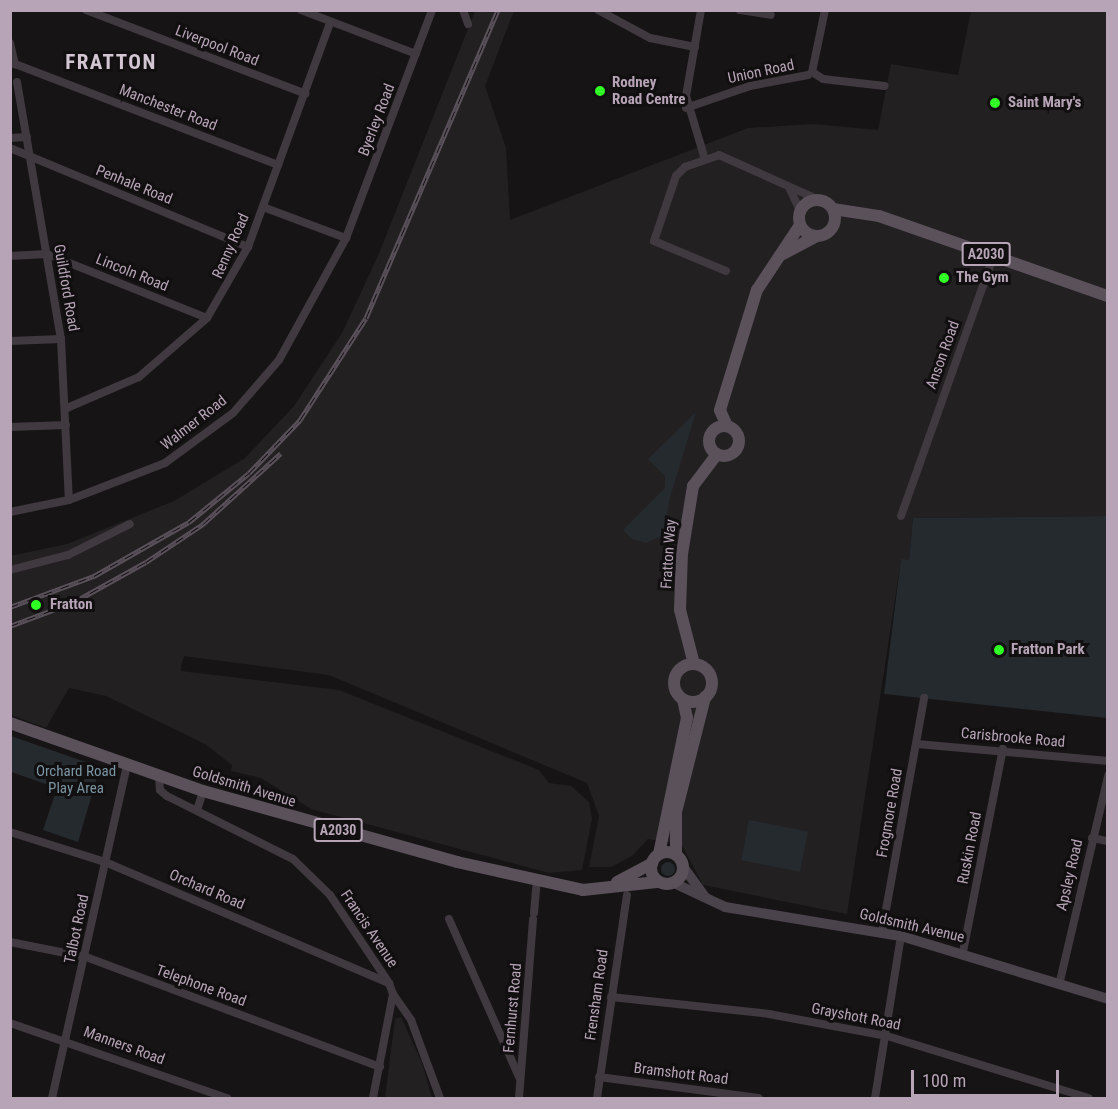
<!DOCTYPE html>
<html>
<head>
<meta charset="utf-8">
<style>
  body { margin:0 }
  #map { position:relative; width:1118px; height:1109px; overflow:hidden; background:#161415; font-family:"Roboto Condensed",sans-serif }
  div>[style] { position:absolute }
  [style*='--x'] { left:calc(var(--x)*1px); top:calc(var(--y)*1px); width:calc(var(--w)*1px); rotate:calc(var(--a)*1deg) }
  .built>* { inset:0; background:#232022 }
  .green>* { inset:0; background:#242a2e; transform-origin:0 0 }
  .round { border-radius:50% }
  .minor>* { height:8px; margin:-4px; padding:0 4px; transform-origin:4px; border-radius:4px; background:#40393f }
  .secondary>* { height:10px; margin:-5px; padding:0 5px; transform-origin:5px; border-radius:5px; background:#4b434b }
  .primary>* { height:12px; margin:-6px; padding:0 6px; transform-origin:6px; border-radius:6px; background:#5a515a }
  .primary>.ring { margin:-6px; padding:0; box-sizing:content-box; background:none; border:12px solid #5a515a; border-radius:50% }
  .rail>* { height:5px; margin-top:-2.5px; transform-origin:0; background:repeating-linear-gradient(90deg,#110f10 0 9px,#5a515a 0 18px); box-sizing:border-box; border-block:2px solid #5a515a }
  .dots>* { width:16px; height:16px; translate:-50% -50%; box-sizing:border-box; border:3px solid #110f10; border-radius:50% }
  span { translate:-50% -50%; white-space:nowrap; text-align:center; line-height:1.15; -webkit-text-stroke:6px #110f10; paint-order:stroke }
  .shield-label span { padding:2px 4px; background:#110f10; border:2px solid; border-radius:4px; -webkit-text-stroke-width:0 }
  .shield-label { font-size:14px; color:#b7a5b7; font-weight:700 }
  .street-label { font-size:15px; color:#b7a5b7 }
  .poi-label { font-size:15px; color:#b7a5b7; font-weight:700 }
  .left { translate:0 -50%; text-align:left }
  .park-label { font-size:15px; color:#7b95a3 }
  .district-label { font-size:21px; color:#d3c6d3; font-weight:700; letter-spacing:1.5px }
  .frame { position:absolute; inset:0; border:12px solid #b7a5b7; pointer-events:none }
  .scale { position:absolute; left:911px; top:1070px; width:148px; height:27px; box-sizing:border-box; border:3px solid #b7a5b7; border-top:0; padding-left:8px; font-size:18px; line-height:21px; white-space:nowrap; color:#b7a5b7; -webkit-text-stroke:4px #110f10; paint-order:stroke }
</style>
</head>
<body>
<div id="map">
  <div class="built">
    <i style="clip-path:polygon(475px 11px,514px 11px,485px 86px,506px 148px,510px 220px,748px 128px,813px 124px,878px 130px,891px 64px,958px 75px,971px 11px,1107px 11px,1107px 516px,913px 518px,909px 560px,901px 560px,847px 914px,703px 885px,681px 844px,648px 839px,632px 856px,611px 867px,589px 867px,599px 816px,587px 783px,329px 675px,184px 656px,181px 666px,181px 671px,339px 690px,539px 770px,549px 783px,571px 786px,589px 802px,592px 819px,582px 870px,549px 873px,311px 809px,261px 778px,231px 771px,232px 765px,205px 744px,106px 696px,69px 688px,46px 728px,11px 715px,10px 556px,67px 544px,174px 501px,245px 458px,294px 406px,342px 333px,378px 256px)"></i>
    <i style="clip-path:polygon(401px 1017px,422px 1063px,432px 1098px,385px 1098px,395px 1019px)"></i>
  </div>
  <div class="green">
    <i style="clip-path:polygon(696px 412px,669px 501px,664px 535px,646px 543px,632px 539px,623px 530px,665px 488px,665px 476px,648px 459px)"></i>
    <i style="clip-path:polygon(1107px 516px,1107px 718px,884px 694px,901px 559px,909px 560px,913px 518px)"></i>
    <i style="clip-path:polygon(11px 736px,100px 767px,78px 842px,43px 830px,57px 788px,11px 772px)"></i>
    <i style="left:749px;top:820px;width:60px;height:41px;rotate:11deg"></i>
    <i class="round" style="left:661px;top:862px;width:14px;height:14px"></i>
  </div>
  <div class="minor">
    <i style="--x:86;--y:10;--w:235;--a:20.9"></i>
    <i style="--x:301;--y:10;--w:123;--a:20.9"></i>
    <i style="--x:463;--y:10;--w:15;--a:70"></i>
    <i style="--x:598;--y:10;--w:59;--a:28.3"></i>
    <i style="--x:650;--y:38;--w:46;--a:11.3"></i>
    <i style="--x:701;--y:10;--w:87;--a:99.9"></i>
    <i style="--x:686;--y:96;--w:63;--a:73.3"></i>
    <i style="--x:740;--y:10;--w:31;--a:9"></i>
    <i style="--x:825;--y:10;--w:63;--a:101.8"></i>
    <i style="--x:812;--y:72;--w:13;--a:32"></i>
    <i style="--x:823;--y:79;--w:62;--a:6.4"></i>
    <i style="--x:10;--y:43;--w:22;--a:77"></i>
    <i style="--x:15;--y:64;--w:282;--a:21"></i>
    <i style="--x:17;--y:82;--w:261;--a:80.3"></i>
    <i style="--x:61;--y:339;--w:161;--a:87.2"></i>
    <i style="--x:686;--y:108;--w:68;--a:-19"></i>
    <i style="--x:750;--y:86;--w:59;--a:-10.7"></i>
    <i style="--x:10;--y:138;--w:17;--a:-3"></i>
    <i style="--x:10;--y:148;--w:258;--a:22.6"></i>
    <i style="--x:789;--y:187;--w:26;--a:65"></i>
    <i style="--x:263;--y:207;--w:89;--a:20.5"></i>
    <i style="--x:10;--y:256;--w:37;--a:-3"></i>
    <i style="--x:47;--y:254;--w:172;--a:21.8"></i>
    <i style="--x:726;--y:271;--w:78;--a:-157.4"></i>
    <i style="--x:654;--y:241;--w:69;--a:-71.3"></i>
    <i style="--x:676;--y:176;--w:13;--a:-45"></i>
    <i style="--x:685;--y:167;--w:36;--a:-19"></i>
    <i style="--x:719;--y:155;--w:107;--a:24.2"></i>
    <i style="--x:10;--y:341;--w:51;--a:-2.2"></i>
    <i style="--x:67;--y:408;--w:78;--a:-23.3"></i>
    <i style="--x:139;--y:377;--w:90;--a:-40.9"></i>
    <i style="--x:207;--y:318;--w:82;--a:-60"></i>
    <i style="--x:248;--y:247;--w:239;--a:-69.9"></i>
    <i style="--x:10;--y:427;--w:56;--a:-2"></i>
    <i style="--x:10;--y:512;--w:60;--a:-11.5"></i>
    <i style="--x:69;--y:500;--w:103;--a:-21.1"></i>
    <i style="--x:165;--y:463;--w:84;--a:-36.3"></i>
    <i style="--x:233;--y:413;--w:70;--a:-49"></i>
    <i style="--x:279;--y:360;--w:139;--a:-61.2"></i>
    <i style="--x:346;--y:238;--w:244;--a:-69.3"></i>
    <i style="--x:901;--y:516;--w:275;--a:-70.4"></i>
    <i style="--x:10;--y:570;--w:60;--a:-14.5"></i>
    <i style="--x:68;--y:555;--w:69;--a:-26.6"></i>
    <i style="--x:917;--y:744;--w:192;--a:5.1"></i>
    <i style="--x:159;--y:776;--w:14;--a:86"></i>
    <i style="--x:160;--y:790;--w:9;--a:41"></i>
    <i style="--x:167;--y:796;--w:141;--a:26.6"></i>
    <i style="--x:293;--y:859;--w:52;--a:44.2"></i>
    <i style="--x:330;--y:895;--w:106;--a:56.2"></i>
    <i style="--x:389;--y:983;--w:12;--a:70"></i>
    <i style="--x:393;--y:994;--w:106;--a:100.9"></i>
    <i style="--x:197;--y:810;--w:20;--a:-72"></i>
    <i style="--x:10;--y:832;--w:100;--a:17.5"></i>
    <i style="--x:105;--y:862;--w:309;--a:23.1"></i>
    <i style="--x:1092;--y:838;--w:16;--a:11"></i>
    <i style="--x:534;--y:913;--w:32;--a:-85"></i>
    <i style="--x:449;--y:919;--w:173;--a:66.1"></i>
    <i style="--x:882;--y:932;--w:238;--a:-79.8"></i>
    <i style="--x:10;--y:942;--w:77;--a:11.2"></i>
    <i style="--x:86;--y:957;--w:314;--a:20.5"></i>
    <i style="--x:963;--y:952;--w:207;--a:-78.9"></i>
    <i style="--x:1060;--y:981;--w:211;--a:-76.8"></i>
    <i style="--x:393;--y:994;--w:32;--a:55"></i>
    <i style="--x:411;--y:1020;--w:83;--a:69.6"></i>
    <i style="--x:611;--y:997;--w:159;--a:6.1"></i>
    <i style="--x:769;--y:1014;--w:120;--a:10.6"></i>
    <i style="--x:887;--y:1036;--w:211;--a:17.1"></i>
    <i style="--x:10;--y:1023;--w:230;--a:19.1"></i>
    <i style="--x:599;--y:1077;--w:161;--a:7.5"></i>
    <i style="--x:52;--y:1098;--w:341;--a:-77.3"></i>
    <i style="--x:519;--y:1098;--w:179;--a:-85.5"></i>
    <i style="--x:597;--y:1098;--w:205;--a:-81.6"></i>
    <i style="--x:875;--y:1098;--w:164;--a:-80.9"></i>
  </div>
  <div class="secondary">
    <i style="--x:684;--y:868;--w:36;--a:54"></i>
    <i style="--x:674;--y:883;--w:56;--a:25.2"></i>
    <i style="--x:725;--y:907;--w:178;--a:9.4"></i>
    <i style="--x:901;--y:936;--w:216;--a:16.9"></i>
  </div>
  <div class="primary">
    <i class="ring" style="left:799px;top:200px;width:24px;height:24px"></i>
    <i style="--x:833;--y:209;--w:47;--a:8.7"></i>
    <i style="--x:879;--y:216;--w:243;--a:19.3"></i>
    <i style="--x:783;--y:254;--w:38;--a:-28"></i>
    <i style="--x:727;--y:426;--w:17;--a:-114"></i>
    <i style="--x:720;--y:410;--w:126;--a:-72.9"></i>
    <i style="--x:757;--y:290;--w:78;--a:-56.5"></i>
    <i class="ring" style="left:709px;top:426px;width:18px;height:18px"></i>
    <i style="--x:694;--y:664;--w:56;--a:-104.5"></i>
    <i style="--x:680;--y:610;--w:56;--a:-88"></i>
    <i style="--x:682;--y:554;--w:69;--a:-80.8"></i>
    <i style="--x:693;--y:486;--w:40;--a:-53"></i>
    <i class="ring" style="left:674px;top:664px;width:26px;height:26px"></i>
    <i style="--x:10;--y:723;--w:205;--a:19.4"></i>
    <i style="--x:203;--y:791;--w:264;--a:15.6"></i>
    <i style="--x:457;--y:862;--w:129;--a:12.5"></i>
    <i style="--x:583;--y:890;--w:74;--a:-6.2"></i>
    <i class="ring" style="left:651px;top:852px;width:20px;height:20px"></i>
    <i style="--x:659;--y:854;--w:139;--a:-78.4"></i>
    <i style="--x:687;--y:718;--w:19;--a:-102"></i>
    <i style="--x:676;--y:854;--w:42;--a:-90"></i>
    <i style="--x:676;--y:812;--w:119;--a:-75.8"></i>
    <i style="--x:617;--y:882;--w:40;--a:-28"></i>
  </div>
  <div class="rail">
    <i style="--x:10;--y:607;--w:90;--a:-20.3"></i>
    <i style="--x:94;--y:576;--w:109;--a:-29.6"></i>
    <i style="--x:189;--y:522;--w:77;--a:-39.2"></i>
    <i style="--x:249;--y:473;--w:74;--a:-46.1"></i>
    <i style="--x:300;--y:420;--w:121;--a:-57.1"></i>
    <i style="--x:366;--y:318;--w:335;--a:-66.8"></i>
    <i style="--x:10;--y:626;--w:68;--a:-20.6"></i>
    <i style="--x:74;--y:602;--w:82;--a:-29.1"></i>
    <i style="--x:146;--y:562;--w:69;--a:-33.7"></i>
    <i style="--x:203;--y:524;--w:105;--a:-42.3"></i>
  </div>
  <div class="dots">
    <i style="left:600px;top:91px;background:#30fd25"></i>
    <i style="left:995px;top:103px;background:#30fd25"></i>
    <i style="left:944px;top:278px;background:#30fd25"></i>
    <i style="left:36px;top:605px;background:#30fd25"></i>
    <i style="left:999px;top:650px;background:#30fd25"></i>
  </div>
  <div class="shield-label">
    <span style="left:986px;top:254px">A2030</span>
    <span style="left:338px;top:830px">A2030</span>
  </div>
  <div class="street-label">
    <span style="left:217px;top:46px;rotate:21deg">Liverpool Road</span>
    <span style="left:761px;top:72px;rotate:-12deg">Union Road</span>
    <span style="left:168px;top:108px;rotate:21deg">Manchester Road</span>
    <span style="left:377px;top:120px;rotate:-69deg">Byerley Road</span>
    <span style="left:134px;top:185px;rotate:22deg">Penhale Road</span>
    <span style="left:231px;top:246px;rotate:-66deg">Renny Road</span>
    <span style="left:132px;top:273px;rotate:22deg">Lincoln Road</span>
    <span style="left:66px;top:288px;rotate:80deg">Guildford Road</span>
    <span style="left:943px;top:355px;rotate:-70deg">Anson Road</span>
    <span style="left:194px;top:423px;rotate:-38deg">Walmer Road</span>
    <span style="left:669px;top:554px;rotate:-86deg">Fratton Way</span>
    <span style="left:1013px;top:738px;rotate:5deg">Carisbrooke Road</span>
    <span style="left:244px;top:787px;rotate:17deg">Goldsmith Avenue</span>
    <span style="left:890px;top:813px;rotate:-80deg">Frogmore Road</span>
    <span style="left:970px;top:848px;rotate:-79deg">Ruskin Road</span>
    <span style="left:1070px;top:875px;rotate:-77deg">Apsley Road</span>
    <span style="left:207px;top:890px;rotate:23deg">Orchard Road</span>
    <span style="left:912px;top:926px;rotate:13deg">Goldsmith Avenue</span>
    <span style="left:77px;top:929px;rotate:-78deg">Talbot Road</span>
    <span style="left:369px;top:929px;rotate:56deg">Francis Avenue</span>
    <span style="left:201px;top:986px;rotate:20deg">Telephone Road</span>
    <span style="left:597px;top:995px;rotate:-82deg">Frensham Road</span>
    <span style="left:513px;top:1008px;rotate:-85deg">Fernhurst Road</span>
    <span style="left:856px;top:1017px;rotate:11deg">Grayshott Road</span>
    <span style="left:124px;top:1046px;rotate:20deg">Manners Road</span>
    <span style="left:681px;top:1074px;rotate:7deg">Bramshott Road</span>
  </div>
  <div class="poi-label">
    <span class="left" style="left:612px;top:91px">Rodney<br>Road Centre</span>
    <span class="left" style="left:1008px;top:103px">Saint Mary's</span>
    <span class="left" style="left:956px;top:278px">The Gym</span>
    <span class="left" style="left:50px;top:605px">Fratton</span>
    <span class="left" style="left:1011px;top:650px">Fratton Park</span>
  </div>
  <div class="park-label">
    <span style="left:76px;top:780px">Orchard Road<br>Play Area</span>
  </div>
  <div class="district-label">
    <span style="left:111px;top:62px">FRATTON</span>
  </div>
  <div class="frame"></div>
  <div class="scale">100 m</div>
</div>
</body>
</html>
